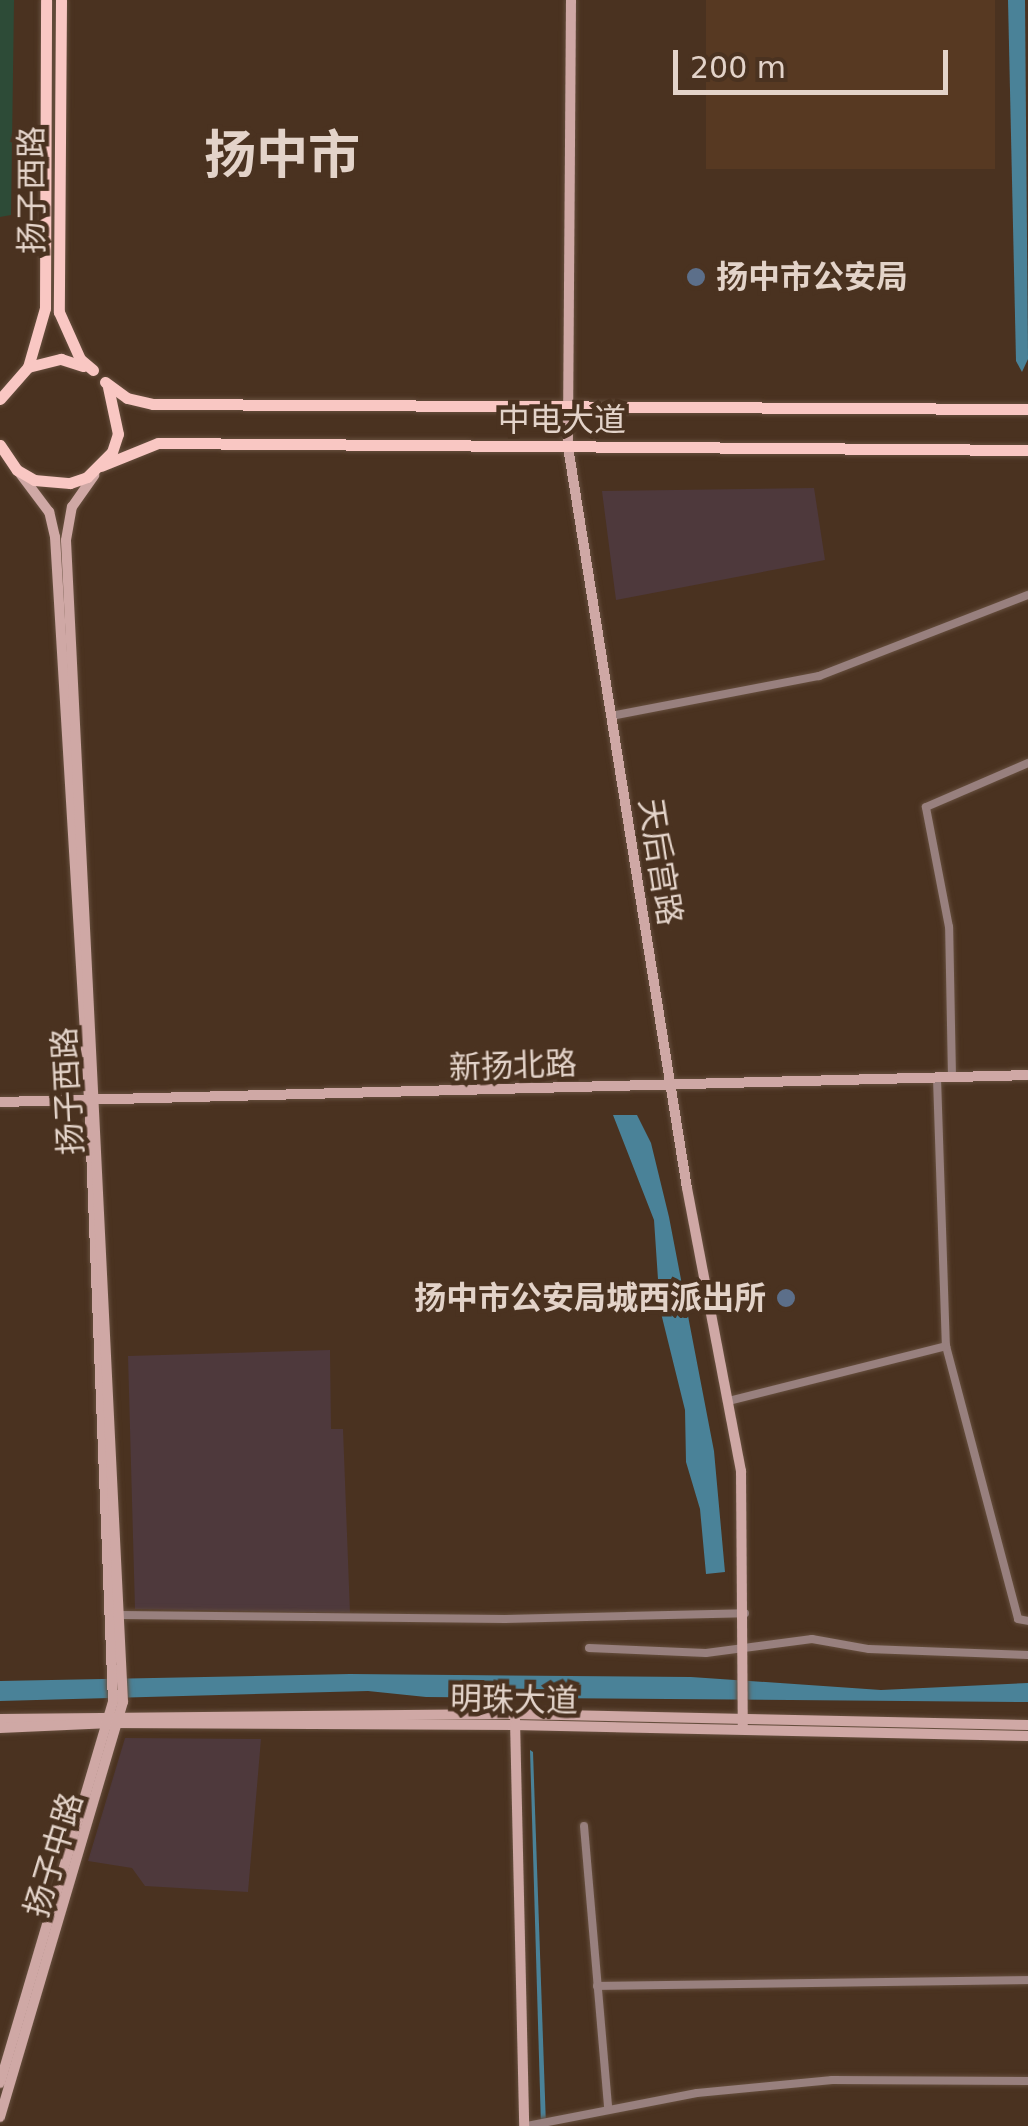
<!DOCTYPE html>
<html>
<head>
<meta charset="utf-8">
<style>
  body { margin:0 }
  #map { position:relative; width:1028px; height:2126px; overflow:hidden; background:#4a3220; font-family:"DejaVu Sans","Noto Sans SC",sans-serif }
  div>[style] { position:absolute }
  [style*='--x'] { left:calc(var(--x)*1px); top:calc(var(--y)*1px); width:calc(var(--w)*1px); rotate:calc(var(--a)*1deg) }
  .commercial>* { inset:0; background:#4e393c }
  .built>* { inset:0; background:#573922; transform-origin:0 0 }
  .green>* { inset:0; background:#2d4b37 }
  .water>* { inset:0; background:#4a8298 }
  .roads { filter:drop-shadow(0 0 2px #664f3e) drop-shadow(0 0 2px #664f3e) }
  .street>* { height:8px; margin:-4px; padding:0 4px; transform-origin:4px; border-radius:4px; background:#98807e }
  .secondary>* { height:10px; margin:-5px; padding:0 5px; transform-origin:5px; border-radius:5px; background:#cfa8a5 }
  .primary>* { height:11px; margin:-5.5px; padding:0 5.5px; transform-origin:5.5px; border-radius:5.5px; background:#f9c7c3 }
  .dots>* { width:28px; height:28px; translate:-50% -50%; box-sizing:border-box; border:5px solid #4a3220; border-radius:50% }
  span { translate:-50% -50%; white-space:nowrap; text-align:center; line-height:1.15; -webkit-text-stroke:9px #4a3220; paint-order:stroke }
  .street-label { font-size:32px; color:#e3d3c9 }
  .poi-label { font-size:32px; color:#e3d3c9; font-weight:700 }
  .left { translate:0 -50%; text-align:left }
  .right { translate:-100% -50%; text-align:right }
  .town-label { font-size:52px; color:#e3d3c9; font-weight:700 }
  .scale { position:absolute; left:673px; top:50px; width:275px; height:45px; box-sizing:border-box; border:5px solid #e3d3c9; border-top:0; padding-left:12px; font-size:30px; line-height:35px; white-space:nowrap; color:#e3d3c9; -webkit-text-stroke:8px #4a3220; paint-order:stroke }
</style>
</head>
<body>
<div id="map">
  <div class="commercial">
    <i style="clip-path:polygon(814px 488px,825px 560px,616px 600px,602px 491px)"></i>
    <i style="clip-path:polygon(330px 1350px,331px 1429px,343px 1429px,350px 1613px,135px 1609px,128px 1356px)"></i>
    <i style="clip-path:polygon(125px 1738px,261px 1739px,248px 1892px,145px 1886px,132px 1868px,88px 1861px)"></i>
  </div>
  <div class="built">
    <i style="left:706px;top:0;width:289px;height:169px"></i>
  </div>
  <div class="green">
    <i style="clip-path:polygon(0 0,14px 0,11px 215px,0 217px)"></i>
  </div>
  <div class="water">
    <i style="clip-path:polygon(1008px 0,1025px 0,1028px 359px,1022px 372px,1016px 361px)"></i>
    <i style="clip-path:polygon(613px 1115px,637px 1115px,651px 1143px,669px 1217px,714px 1451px,725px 1572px,706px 1574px,700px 1509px,686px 1462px,685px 1410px,660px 1309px,654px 1220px)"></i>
    <i style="clip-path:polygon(350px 1674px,691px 1677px,881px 1690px,1028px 1683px,1028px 1702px,426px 1697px,368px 1691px,0 1701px,0 1681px)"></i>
    <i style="clip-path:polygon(530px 1750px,533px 1752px,546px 2126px,541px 2126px)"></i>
  </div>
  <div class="roads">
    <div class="street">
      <i style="--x:611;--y:716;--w:212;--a:-10.9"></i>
      <i style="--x:819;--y:676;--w:224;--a:-21.2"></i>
      <i style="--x:952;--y:1077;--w:150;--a:-91.1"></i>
      <i style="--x:949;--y:927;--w:122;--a:-100.9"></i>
      <i style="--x:926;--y:807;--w:111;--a:-23.3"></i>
      <i style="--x:937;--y:1078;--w:268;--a:88.1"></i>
      <i style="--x:946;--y:1346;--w:282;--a:75.2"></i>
      <i style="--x:1018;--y:1619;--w:10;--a:11"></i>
      <i style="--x:729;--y:1401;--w:224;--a:-14.2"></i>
      <i style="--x:120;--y:1615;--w:385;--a:0.6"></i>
      <i style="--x:505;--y:1619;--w:240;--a:-1.4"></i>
      <i style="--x:589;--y:1648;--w:117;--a:2.4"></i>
      <i style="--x:706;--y:1653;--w:107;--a:-7.5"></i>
      <i style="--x:812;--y:1639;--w:58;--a:10"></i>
      <i style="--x:869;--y:1649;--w:159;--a:2.2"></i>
      <i style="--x:584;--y:1826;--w:282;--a:85.1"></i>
      <i style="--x:597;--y:1986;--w:431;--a:-0.8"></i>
      <i style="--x:527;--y:2126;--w:173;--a:-11"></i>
      <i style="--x:697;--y:2093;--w:136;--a:-5.5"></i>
      <i style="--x:832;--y:2080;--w:196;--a:0.3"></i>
    </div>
    <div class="secondary">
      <i style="--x:571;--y:0;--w:447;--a:90.4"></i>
      <i style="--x:568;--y:447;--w:750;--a:80.88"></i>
      <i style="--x:687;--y:1188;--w:288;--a:79.2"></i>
      <i style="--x:741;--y:1471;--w:257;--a:89.6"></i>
      <i style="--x:0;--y:1102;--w:1028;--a:-1.5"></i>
      <i style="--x:0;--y:1719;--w:515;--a:-0.56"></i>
      <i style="--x:515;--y:1714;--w:513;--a:1.23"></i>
      <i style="--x:515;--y:1720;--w:406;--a:88.7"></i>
      <i style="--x:0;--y:1728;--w:111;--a:-2.6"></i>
      <i style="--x:111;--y:1723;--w:404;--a:0.3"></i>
      <i style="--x:515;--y:1725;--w:513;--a:1.23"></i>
      <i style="--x:0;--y:2083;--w:397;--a:-73.5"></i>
      <i style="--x:113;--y:1702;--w:603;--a:-92.28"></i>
      <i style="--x:89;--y:1099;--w:563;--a:-93.46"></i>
      <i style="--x:55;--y:537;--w:26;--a:-103"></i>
      <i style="--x:49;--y:512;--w:50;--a:-126.9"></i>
      <i style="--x:0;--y:2117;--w:433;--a:-73.5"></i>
      <i style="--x:123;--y:1702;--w:1163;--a:-92.81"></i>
      <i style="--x:66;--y:540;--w:34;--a:-80"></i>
      <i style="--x:72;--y:507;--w:39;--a:-55"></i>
    </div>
    <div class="primary">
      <i style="--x:61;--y:0;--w:312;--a:90.4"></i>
      <i style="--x:59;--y:312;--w:51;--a:65.9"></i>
      <i style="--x:80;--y:359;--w:17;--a:40"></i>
      <i style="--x:28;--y:367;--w:61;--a:-73.9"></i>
      <i style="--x:45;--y:308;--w:308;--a:-89.8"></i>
      <i style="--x:105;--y:382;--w:27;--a:36"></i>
      <i style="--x:127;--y:398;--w:27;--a:13"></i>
      <i style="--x:153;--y:404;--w:875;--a:0.33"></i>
      <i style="--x:0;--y:399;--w:43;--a:-48.8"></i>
      <i style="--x:28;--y:367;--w:34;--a:-14"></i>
      <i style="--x:61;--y:359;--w:23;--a:18"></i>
      <i style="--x:0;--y:445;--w:30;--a:56"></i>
      <i style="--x:17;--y:470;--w:20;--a:30"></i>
      <i style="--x:34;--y:480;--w:36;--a:5"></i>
      <i style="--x:70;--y:483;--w:18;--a:-19"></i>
      <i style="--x:87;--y:477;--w:35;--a:-45"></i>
      <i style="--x:112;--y:452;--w:19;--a:-72"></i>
      <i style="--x:118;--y:434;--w:48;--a:-102"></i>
      <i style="--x:101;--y:466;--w:61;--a:-22"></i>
      <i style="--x:158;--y:443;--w:870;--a:0.46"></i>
    </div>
  </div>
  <div class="dots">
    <i style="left:696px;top:277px;background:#5c6f8a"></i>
    <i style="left:786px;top:1298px;background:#5c6f8a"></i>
  </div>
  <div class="street-label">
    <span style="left:32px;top:190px;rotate:-90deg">扬子西路</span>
    <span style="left:562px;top:420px">中电大道</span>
    <span style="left:660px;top:862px;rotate:81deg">天后宫路</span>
    <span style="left:513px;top:1066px;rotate:-2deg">新扬北路</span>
    <span style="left:68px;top:1091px;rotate:-93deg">扬子西路</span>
    <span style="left:514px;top:1700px;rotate:1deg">明珠大道</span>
    <span style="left:54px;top:1855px;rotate:-73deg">扬子中路</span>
  </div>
  <div class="poi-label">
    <span class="left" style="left:716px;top:277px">扬中市公安局</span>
    <span class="right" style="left:766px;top:1298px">扬中市公安局城西派出所</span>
  </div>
  <div class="town-label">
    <span style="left:282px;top:156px">扬中市</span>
  </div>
  <div class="scale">200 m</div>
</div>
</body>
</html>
